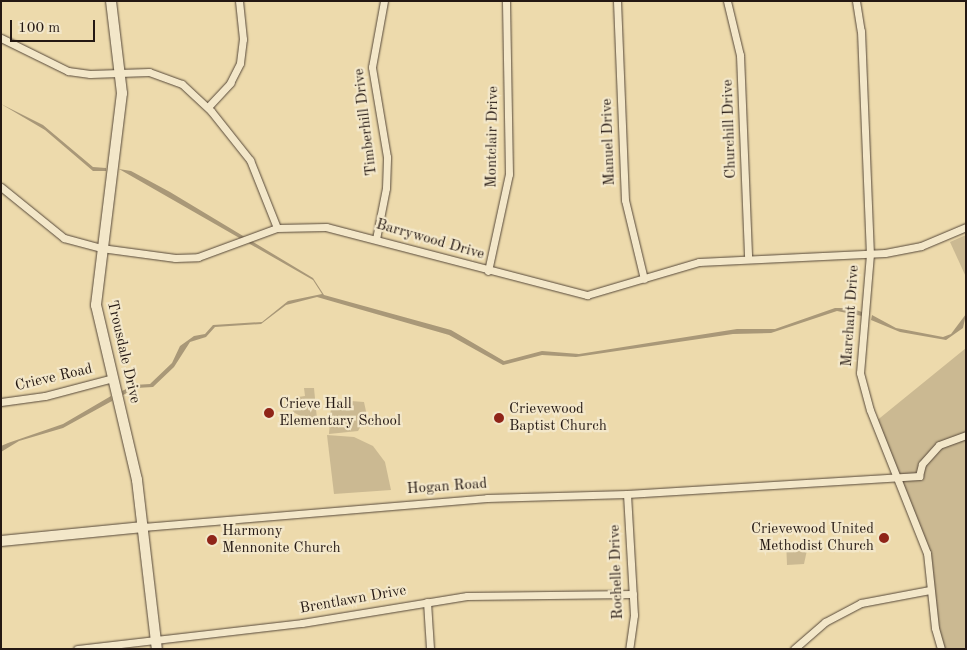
<!DOCTYPE html>
<html>
<head>
<meta charset="utf-8">
<style>
  body { margin:0 }
  #map { position:relative; width:967px; height:650px; overflow:hidden; background:#eddaac; font-family:"Old Standard TT",serif }
  div>[style] { position:absolute }
  [style*='--x'] { left:calc(var(--x)*1px); top:calc(var(--y)*1px); width:calc(var(--w)*1px); rotate:calc(var(--a)*1deg) }
  .green>* { inset:0; background:#cbb992 }
  .water>* { inset:0; background:#a99878 }
  .roads { filter:drop-shadow(0 0 1px #564839) drop-shadow(0 0 1px #564839) }
  .street>* { height:7px; margin:-3.5px; padding:0 3.5px; transform-origin:3.5px; border-radius:3.5px; background:#f3e7c9 }
  .secondary>* { height:10px; margin:-5px; padding:0 5px; transform-origin:5px; border-radius:5px; background:#f3e7c9 }
  .dots>* { width:14px; height:14px; translate:-50% -50%; box-sizing:border-box; border:2px solid #f3e7c9; border-radius:50% }
  span { translate:-50% -50%; white-space:nowrap; text-align:center; line-height:1.15; -webkit-text-stroke:4.5px #f3e7c9; paint-order:stroke }
  .street-label { font-size:15px; color:#241813 }
  .poi-label { font-size:15px; color:#241813 }
  .left { translate:0 -50%; text-align:left }
  .right { translate:-100% -50%; text-align:right }
  .frame { position:absolute; inset:0; border:2px solid #241813; pointer-events:none }
  .scale { position:absolute; left:10px; top:20px; width:85px; height:22px; box-sizing:border-box; border:2px solid #241813; border-top:0; padding-left:6px; font-size:15px; line-height:18px; white-space:nowrap; color:#241813; -webkit-text-stroke:4px #f3e7c9; paint-order:stroke }
</style>
</head>
<body>
<div id="map">
  <div class="green">
    <i style="clip-path:polygon(966px 235px,966px 277px,950px 242px)"></i>
    <i style="clip-path:polygon(966px 348px,966px 649px,941px 649px,930px 563px,875px 422px)"></i>
    <i style="clip-path:polygon(304px 388px,314px 388px,317px 419px,306px 419px,293px 412px,293px 403px,298px 397px,305px 396px)"></i>
    <i style="clip-path:polygon(338px 400px,364px 402px,367px 416px,358px 431px,329px 434px,331px 406px)"></i>
    <i style="clip-path:polygon(327px 435px,354px 437px,373px 446px,385px 462px,391px 490px,334px 494px)"></i>
    <i style="clip-path:polygon(786px 539px,807px 550px,804px 564px,787px 565px)"></i>
  </div>
  <div class="water">
    <i style="clip-path:polygon(1px 104px,43px 125px,93px 167px,106px 168px,106px 171px,93px 171px,45px 130px)"></i>
    <i style="clip-path:polygon(119px 169px,131px 171px,170px 192px,313px 278px,324px 295px,451px 330px,504px 361px,542px 351px,579px 354px,737px 329px,775px 329px,835px 308px,850px 308px,862px 312px,862px 316px,837px 311px,771px 333px,733px 334px,576px 357px,542px 355px,503px 365px,449px 335px,317px 297px,286px 305px,261px 324px,215px 327px,206px 337px,190px 342px,174px 367px,153px 387px,136px 388px,123px 395px,122px 391px,134px 385px,150px 384px,172px 363px,180px 346px,194px 336px,205px 334px,213px 325px,262px 322px,288px 301px,322px 294px,313px 280px)"></i>
    <i style="clip-path:polygon(966px 314px,963px 328px,946px 340px,900px 332px,871px 320px,872px 315px,896px 328px,943px 337px,951px 334px)"></i>
    <i style="clip-path:polygon(111px 396px,112px 401px,63px 428px,19px 441px,1px 452px,1px 446px,8px 443px,63px 424px)"></i>
  </div>
  <div class="roads">
    <div class="street">
      <i style="--x:617;--y:1;--w:199;--a:87.7"></i>
      <i style="--x:625;--y:200;--w:81;--a:76.5"></i>
      <i style="--x:727;--y:1;--w:56;--a:76.5"></i>
      <i style="--x:740;--y:55;--w:203;--a:87.7"></i>
      <i style="--x:856;--y:1;--w:30;--a:81"></i>
      <i style="--x:861;--y:31;--w:223;--a:87.7"></i>
      <i style="--x:870;--y:254;--w:119;--a:94.8"></i>
      <i style="--x:860;--y:373;--w:38;--a:75"></i>
      <i style="--x:870;--y:410;--w:154;--a:68.3"></i>
      <i style="--x:927;--y:553;--w:75;--a:83.9"></i>
      <i style="--x:935;--y:628;--w:22;--a:74"></i>
      <i style="--x:1;--y:38;--w:75;--a:26.2"></i>
      <i style="--x:68;--y:71;--w:22;--a:8"></i>
      <i style="--x:90;--y:74;--w:59;--a:-1.9"></i>
      <i style="--x:149;--y:72;--w:35;--a:20"></i>
      <i style="--x:182;--y:84;--w:40;--a:43"></i>
      <i style="--x:211;--y:111;--w:63;--a:51.5"></i>
      <i style="--x:250;--y:160;--w:73;--a:68.3"></i>
      <i style="--x:208;--y:107;--w:33;--a:-47"></i>
      <i style="--x:230;--y:83;--w:22;--a:-63"></i>
      <i style="--x:240;--y:63;--w:24;--a:-83"></i>
      <i style="--x:243;--y:39;--w:38;--a:-96"></i>
      <i style="--x:1;--y:187;--w:81;--a:39"></i>
      <i style="--x:64;--y:238;--w:38;--a:15"></i>
      <i style="--x:101;--y:248;--w:75;--a:7.7"></i>
      <i style="--x:175;--y:258;--w:23;--a:-2"></i>
      <i style="--x:198;--y:257;--w:84;--a:-20.2"></i>
      <i style="--x:277;--y:228;--w:49;--a:-1.2"></i>
      <i style="--x:326;--y:227;--w:270;--a:14.6"></i>
      <i style="--x:587;--y:295;--w:117;--a:-16.4"></i>
      <i style="--x:699;--y:262;--w:186;--a:-2.8"></i>
      <i style="--x:885;--y:253;--w:37;--a:-11"></i>
      <i style="--x:921;--y:246;--w:49;--a:-22.9"></i>
      <i style="--x:376;--y:239;--w:52;--a:-78.9"></i>
      <i style="--x:386;--y:188;--w:31;--a:-88"></i>
      <i style="--x:387;--y:157;--w:91;--a:-99.5"></i>
      <i style="--x:372;--y:67;--w:67;--a:-79.7"></i>
      <i style="--x:488;--y:271;--w:99;--a:-77.8"></i>
      <i style="--x:509;--y:174;--w:173;--a:-91"></i>
      <i style="--x:1;--y:402;--w:44;--a:-7.8"></i>
      <i style="--x:45;--y:396;--w:70;--a:-14.8"></i>
      <i style="--x:627;--y:494;--w:121;--a:86.7"></i>
      <i style="--x:634;--y:615;--w:34;--a:98"></i>
      <i style="--x:143;--y:527;--w:345;--a:-4.8"></i>
      <i style="--x:487;--y:498;--w:140;--a:-1.6"></i>
      <i style="--x:627;--y:494;--w:293;--a:-3.5"></i>
      <i style="--x:919;--y:476;--w:12;--a:-76"></i>
      <i style="--x:922;--y:464;--w:25;--a:-48"></i>
      <i style="--x:939;--y:445;--w:29;--a:-20"></i>
      <i style="--x:427;--y:602;--w:47;--a:86.3"></i>
      <i style="--x:77;--y:649;--w:226;--a:-6.6"></i>
      <i style="--x:302;--y:623;--w:167;--a:-9.3"></i>
      <i style="--x:467;--y:596;--w:166;--a:-0.7"></i>
      <i style="--x:794;--y:649;--w:41;--a:-41.1"></i>
      <i style="--x:825;--y:622;--w:41;--a:-27.8"></i>
      <i style="--x:861;--y:603;--w:70;--a:-10.7"></i>
    </div>
    <div class="secondary">
      <i style="--x:111;--y:1;--w:93;--a:83.2"></i>
      <i style="--x:122;--y:93;--w:214;--a:97"></i>
      <i style="--x:96;--y:305;--w:180;--a:76.8"></i>
      <i style="--x:137;--y:480;--w:170;--a:83.3"></i>
      <i style="--x:1;--y:541;--w:143;--a:-5.6"></i>
    </div>
  </div>
  <div class="dots">
    <i style="left:269px;top:413px;background:#8f2418"></i>
    <i style="left:499px;top:418px;background:#8f2418"></i>
    <i style="left:884px;top:538px;background:#8f2418"></i>
    <i style="left:212px;top:540px;background:#8f2418"></i>
  </div>
  <div class="street-label">
    <span style="left:366px;top:122px;rotate:-97deg">Timberhill Drive</span>
    <span style="left:730px;top:129px;rotate:-92deg">Churchill Drive</span>
    <span style="left:493px;top:137px;rotate:-89deg">Montclair Drive</span>
    <span style="left:609px;top:142px;rotate:-92deg">Manuel Drive</span>
    <span style="left:430px;top:240px;rotate:16deg">Barrywood Drive</span>
    <span style="left:851px;top:316px;rotate:-86deg">Marchant Drive</span>
    <span style="left:123px;top:352px;rotate:77deg">Trousdale Drive</span>
    <span style="left:54px;top:378px;rotate:-13deg">Crieve Road</span>
    <span style="left:447px;top:487px;rotate:-4deg">Hogan Road</span>
    <span style="left:617px;top:572px;rotate:-92deg">Rochelle Drive</span>
    <span style="left:353px;top:600px;rotate:-10deg">Brentlawn Drive</span>
  </div>
  <div class="poi-label">
    <span class="left" style="left:279px;top:413px">Crieve Hall<br>Elementary School</span>
    <span class="left" style="left:509px;top:418px">Crievewood<br>Baptist Church</span>
    <span class="right" style="left:874px;top:538px">Crievewood United<br>Methodist Church</span>
    <span class="left" style="left:222px;top:540px">Harmony<br>Mennonite Church</span>
  </div>
  <div class="frame"></div>
  <div class="scale">100 m</div>
</div>
</body>
</html>
